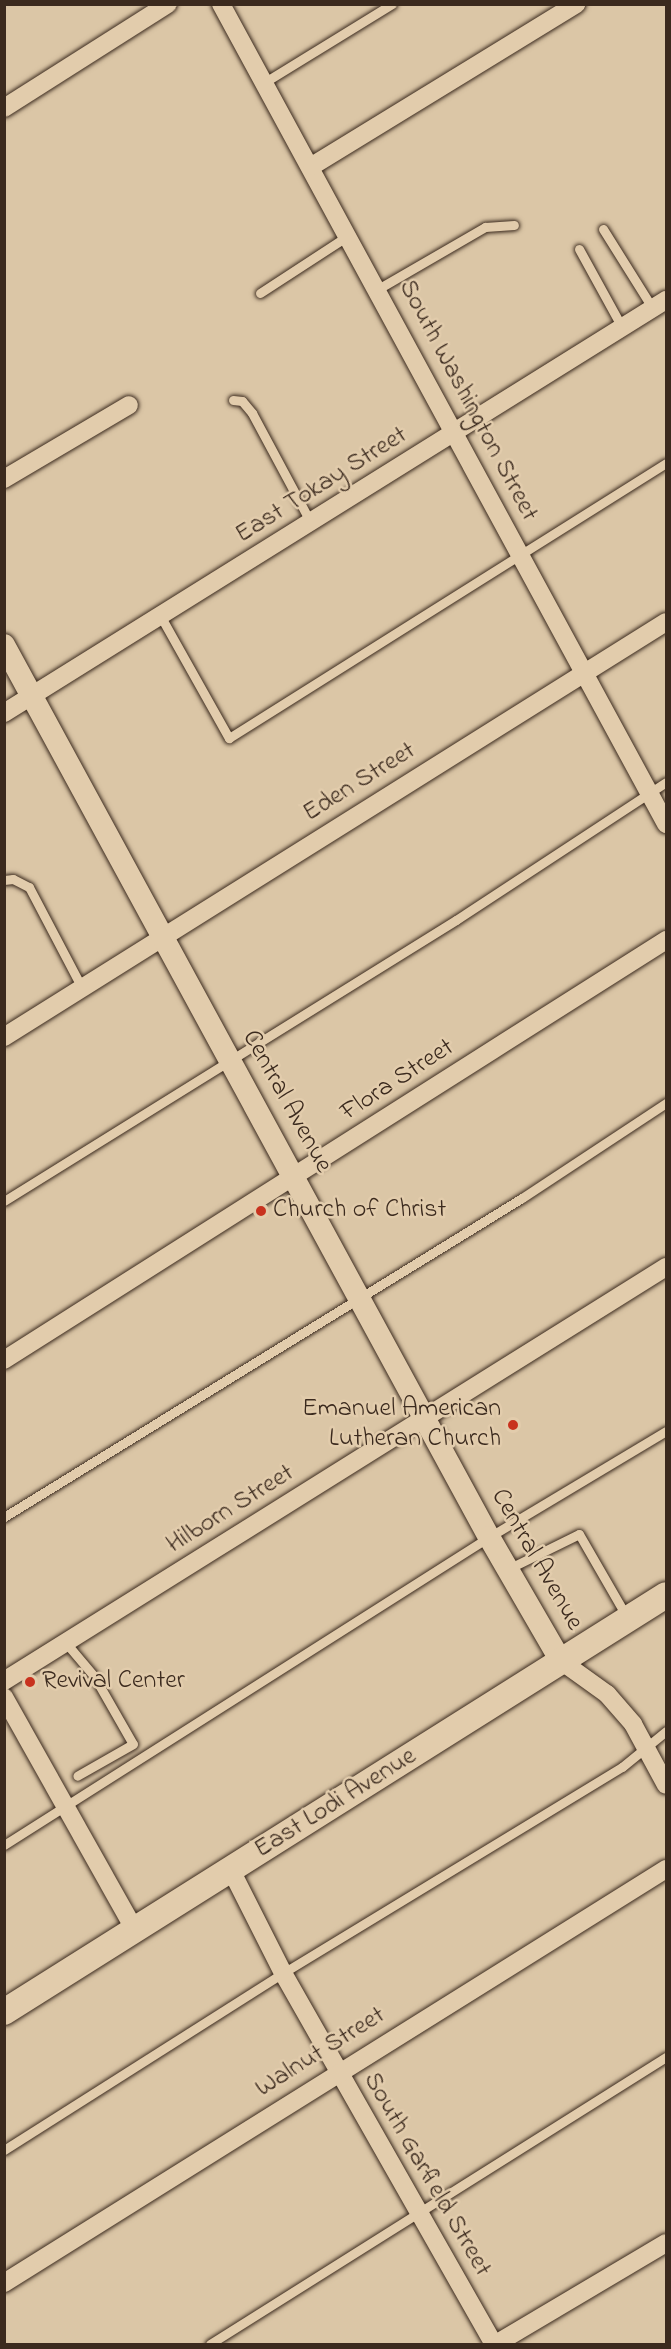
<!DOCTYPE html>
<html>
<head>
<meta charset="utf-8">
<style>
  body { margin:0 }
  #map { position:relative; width:671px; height:2349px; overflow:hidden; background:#dbc6a6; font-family:"Indie Flower",sans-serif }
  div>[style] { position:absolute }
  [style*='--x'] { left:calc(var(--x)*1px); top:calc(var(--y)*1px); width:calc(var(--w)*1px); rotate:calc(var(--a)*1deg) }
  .roads { filter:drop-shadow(0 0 2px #3b2a1e) drop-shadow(0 0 2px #3b2a1e) }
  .service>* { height:9px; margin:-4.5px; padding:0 4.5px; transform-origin:4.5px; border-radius:4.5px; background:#e2ccac }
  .minor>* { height:18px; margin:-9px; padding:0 9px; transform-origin:9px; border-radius:9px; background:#e2ccac }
  .tertiary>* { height:22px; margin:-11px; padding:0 11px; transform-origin:11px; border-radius:11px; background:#e2ccac }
  .secondary>* { height:26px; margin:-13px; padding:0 13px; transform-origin:13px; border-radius:13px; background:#e2ccac }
  .dots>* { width:16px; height:16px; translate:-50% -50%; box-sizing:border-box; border:3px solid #e2ccac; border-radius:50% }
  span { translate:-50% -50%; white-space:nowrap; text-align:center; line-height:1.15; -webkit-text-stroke:5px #e2ccac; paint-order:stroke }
  .street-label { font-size:26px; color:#3b2a1e }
  .poi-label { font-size:26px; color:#3b2a1e }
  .left { translate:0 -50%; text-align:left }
  .right { translate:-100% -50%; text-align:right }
  .frame { position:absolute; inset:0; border:6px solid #3b2a1e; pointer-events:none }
</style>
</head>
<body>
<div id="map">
  <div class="roads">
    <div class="service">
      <i style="--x:265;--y:82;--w:149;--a:-31.6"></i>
      <i style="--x:603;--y:229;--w:94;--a:58"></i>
      <i style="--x:579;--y:249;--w:91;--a:61.2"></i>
      <i style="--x:378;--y:289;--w:124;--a:-30.1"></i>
      <i style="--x:485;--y:227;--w:29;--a:-4"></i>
      <i style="--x:260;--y:293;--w:106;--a:-33.1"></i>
      <i style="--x:233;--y:400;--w:9;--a:6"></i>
      <i style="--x:242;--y:401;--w:16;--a:50"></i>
      <i style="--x:252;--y:413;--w:125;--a:61.8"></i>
      <i style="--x:161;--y:617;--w:139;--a:60.7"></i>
      <i style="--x:229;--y:738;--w:516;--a:-32.18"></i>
      <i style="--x:4;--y:880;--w:9;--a:-6"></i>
      <i style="--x:13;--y:879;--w:18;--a:27"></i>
      <i style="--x:29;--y:887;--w:114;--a:62.3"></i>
      <i style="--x:4;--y:1201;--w:532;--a:-31.87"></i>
      <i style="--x:456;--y:920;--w:251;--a:-33.3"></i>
      <i style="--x:4;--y:1517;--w:608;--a:-31.63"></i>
      <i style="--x:522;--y:1198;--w:173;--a:-33.4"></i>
      <i style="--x:508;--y:1569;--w:79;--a:-26.2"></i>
      <i style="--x:579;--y:1534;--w:96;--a:60"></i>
      <i style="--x:66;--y:1643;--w:43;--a:49.7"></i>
      <i style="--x:94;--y:1676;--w:78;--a:60.2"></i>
      <i style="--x:133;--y:1744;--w:64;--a:150.3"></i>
      <i style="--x:4;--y:1845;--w:575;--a:-32.42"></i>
      <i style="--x:489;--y:1537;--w:206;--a:-30.9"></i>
      <i style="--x:4;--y:2150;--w:330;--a:-32.4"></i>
      <i style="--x:283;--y:1973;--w:397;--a:-31.3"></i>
      <i style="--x:622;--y:1767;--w:57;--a:-39.3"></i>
      <i style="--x:210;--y:2344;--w:539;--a:-32.19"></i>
    </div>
    <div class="minor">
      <i style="--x:221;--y:4;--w:933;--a:61.51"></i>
      <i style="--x:4;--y:108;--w:194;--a:-32.4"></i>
      <i style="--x:312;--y:166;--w:310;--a:-31.5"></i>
      <i style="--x:4;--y:479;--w:145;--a:-30.6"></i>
      <i style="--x:4;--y:713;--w:780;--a:-31.96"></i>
      <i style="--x:4;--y:1037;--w:781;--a:-32.08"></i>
      <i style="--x:4;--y:1360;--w:784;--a:-32.39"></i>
      <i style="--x:561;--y:1661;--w:57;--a:35.7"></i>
      <i style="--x:607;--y:1694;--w:40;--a:49"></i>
      <i style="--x:633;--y:1724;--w:69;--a:61.6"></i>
      <i style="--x:4;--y:1681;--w:781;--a:-32.02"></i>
      <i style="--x:4;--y:1697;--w:267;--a:60.7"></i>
      <i style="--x:231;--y:1870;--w:115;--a:63.2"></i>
      <i style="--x:283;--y:1973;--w:427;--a:60.4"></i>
      <i style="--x:4;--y:2283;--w:781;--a:-32.02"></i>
      <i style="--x:496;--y:2344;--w:198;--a:-30.7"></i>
    </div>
    <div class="tertiary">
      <i style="--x:4;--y:645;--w:1015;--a:61.47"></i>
      <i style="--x:489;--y:1537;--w:143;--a:59.9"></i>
    </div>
    <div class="secondary">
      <i style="--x:4;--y:2012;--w:782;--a:-32.21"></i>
    </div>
  </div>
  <div class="dots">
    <i style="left:261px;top:1211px;background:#c8321e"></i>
    <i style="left:513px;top:1425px;background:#c8321e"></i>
    <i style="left:30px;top:1682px;background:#c8321e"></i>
  </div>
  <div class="street-label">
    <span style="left:467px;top:401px;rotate:62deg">South Washington Street</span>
    <span style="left:322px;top:486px;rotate:-32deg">East Tokay Street</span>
    <span style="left:360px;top:783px;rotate:-32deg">Eden Street</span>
    <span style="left:398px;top:1081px;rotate:-33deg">Flora Street</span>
    <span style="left:286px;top:1102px;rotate:61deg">Central Avenue</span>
    <span style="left:231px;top:1510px;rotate:-32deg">Hilborn Street</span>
    <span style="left:536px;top:1560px;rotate:60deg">Central Avenue</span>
    <span style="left:336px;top:1804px;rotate:-32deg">East Lodi Avenue</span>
    <span style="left:321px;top:2053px;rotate:-32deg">Walnut Street</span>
    <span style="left:426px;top:2175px;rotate:60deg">South Garfield Street</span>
  </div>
  <div class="poi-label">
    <span class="left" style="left:273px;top:1211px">Church of Christ</span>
    <span class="right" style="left:501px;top:1425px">Emanuel American<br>Lutheran Church</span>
    <span class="left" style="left:42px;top:1682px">Revival Center</span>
  </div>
  <div class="frame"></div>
</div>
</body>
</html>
